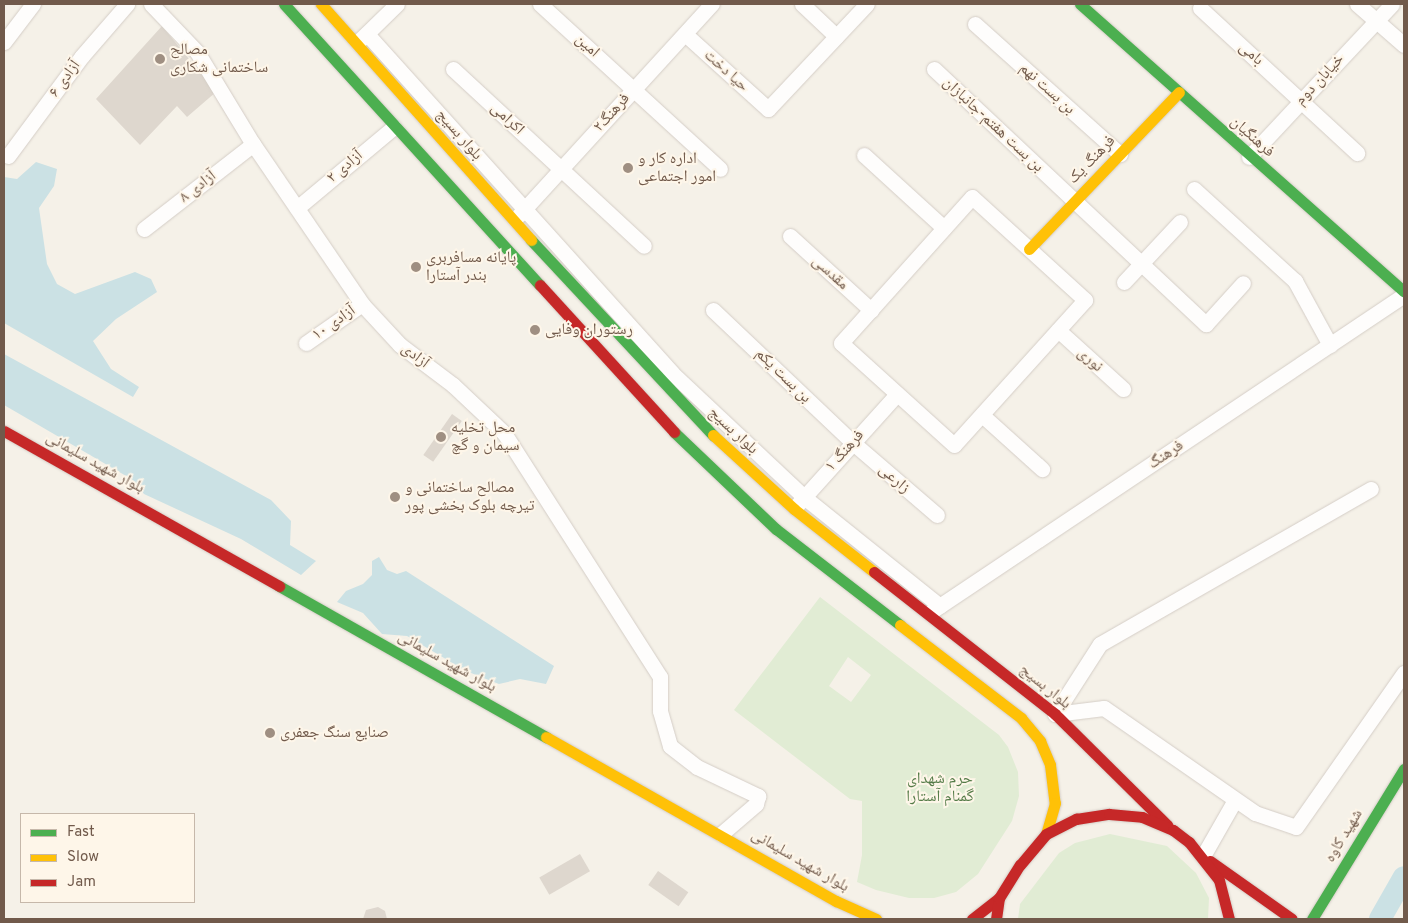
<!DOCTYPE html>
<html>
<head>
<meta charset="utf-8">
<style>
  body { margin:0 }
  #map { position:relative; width:1408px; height:923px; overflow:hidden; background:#f5f1e8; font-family:Overpass,"Noto Naskh Arabic",sans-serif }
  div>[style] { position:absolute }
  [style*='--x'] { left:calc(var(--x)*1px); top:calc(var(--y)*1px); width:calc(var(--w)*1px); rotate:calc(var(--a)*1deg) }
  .green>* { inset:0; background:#e1ecd4 }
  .water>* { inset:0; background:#cbe1e4 }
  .river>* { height:22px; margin:-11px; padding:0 11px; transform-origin:11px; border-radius:11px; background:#cbe1e4 }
  .building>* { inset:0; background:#ded7ce; transform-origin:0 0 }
  .roads { filter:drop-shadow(0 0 1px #d4cdc6) drop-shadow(0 0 1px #d4cdc6) }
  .street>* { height:15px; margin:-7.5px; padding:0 7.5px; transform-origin:7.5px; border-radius:7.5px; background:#fefdfc }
  .fast>* { height:11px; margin:-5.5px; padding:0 5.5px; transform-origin:5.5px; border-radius:5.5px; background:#4caf50 }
  .slow>* { height:11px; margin:-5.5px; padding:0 5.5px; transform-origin:5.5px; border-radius:5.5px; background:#ffc107 }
  .jam>* { height:11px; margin:-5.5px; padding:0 5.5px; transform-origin:5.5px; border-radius:5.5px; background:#c62828 }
  .dots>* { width:14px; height:14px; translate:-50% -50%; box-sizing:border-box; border:2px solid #fef6e9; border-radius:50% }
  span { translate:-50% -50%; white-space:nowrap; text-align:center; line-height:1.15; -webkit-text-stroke:4px #fef6e9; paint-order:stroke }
  .street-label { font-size:16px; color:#715a4b }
  .poi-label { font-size:16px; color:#715a4b }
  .left { translate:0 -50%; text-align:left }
  .park-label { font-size:16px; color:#547b47 }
  .frame { position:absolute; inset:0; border:5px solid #715a4b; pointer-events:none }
  .legend { position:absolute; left:20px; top:813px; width:175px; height:90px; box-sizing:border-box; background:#fef6e9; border:1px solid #c6b8aa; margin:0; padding:6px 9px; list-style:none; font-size:15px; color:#715a4b }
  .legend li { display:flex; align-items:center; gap:10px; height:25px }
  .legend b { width:25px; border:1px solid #c6b8aa }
</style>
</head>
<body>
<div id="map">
  <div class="green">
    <i style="clip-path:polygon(evenodd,820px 597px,999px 735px,1008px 747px,1018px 772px,1019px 796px,1012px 821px,978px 874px,956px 892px,934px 898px,909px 898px,876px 890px,857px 882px,862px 855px,862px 801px,850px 799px,734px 710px,820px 597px,848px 657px,871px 675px,851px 702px,829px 686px,848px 657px)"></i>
    <i style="clip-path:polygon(1110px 834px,1167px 846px,1196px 873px,1209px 898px,1208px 919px,1018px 919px,1020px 904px,1059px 853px,1075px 843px)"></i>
  </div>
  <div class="water">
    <i style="clip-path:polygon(36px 162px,57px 169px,54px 186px,39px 208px,47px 264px,57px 284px,75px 294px,135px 272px,151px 279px,157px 292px,116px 319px,93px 341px,111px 369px,139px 387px,133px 397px,4px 323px,4px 177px,17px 179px)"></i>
    <i style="clip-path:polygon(4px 354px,271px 500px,291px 521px,290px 545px,316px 561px,301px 575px,241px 539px,144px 494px,133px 480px,4px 405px)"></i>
    <i style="clip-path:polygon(379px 557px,387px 570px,397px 574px,406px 571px,554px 666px,546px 684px,520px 679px,499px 684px,466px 671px,407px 636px,382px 634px,363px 613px,337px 602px,346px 591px,363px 584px,372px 575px,372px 561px)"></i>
  </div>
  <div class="river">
    <i style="--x:1380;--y:919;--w:48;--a:-60.3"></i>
  </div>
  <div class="building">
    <i style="clip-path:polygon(162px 26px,216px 92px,187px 117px,177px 106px,140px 145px,96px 99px)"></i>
    <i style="left:452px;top:414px;width:12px;height:50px;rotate:35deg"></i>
    <i style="left:580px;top:854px;width:20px;height:47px;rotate:60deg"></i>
    <i style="left:658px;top:871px;width:37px;height:17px;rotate:35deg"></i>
    <i style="clip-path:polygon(378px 907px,385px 911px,387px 919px,363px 919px,366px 910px)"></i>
  </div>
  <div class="roads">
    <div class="street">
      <i style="--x:151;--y:4;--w:66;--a:46.2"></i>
      <i style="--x:197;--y:52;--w:108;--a:58.7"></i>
      <i style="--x:253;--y:144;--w:194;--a:55.7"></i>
      <i style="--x:362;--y:304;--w:56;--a:47.2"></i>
      <i style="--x:400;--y:345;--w:66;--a:37"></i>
      <i style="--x:453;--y:385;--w:70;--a:43.3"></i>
      <i style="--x:504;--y:433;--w:290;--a:57.4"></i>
      <i style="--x:660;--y:677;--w:34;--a:90"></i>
      <i style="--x:660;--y:711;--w:36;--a:74"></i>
      <i style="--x:670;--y:746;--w:34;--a:38"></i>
      <i style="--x:697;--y:767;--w:68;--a:25.4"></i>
      <i style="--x:758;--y:796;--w:8;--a:104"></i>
      <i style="--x:756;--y:804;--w:46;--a:139.4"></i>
      <i style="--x:540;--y:4;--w:244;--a:42.5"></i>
      <i style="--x:802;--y:4;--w:47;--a:43.3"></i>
      <i style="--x:1357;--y:4;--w:62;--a:41.1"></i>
      <i style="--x:1200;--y:8;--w:214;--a:42.7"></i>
      <i style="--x:975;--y:24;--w:195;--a:41.9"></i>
      <i style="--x:367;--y:34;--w:456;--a:48"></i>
      <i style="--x:672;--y:373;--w:181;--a:43.2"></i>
      <i style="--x:804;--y:497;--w:174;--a:38.7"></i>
      <i style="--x:685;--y:34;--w:112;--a:42.1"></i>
      <i style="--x:768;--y:109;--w:144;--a:-46.7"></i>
      <i style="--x:361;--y:39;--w:50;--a:-44.2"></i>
      <i style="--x:4;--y:42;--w:48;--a:-52.7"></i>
      <i style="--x:453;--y:69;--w:260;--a:42.8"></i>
      <i style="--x:934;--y:69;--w:373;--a:43.2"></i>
      <i style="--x:1206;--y:324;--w:55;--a:-47.9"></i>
      <i style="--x:864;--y:155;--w:108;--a:42.4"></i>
      <i style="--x:8;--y:156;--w:124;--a:-53.5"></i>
      <i style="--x:82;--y:56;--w:69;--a:-49.1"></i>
      <i style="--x:1249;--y:157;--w:209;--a:-46.9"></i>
      <i style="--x:1194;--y:189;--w:137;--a:42.3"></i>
      <i style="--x:1295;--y:281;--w:73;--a:61.3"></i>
      <i style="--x:972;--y:197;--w:153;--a:42.3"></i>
      <i style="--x:1085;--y:300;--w:195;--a:132.1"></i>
      <i style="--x:954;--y:445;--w:152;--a:-137.9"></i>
      <i style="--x:841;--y:343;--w:196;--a:-48.1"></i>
      <i style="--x:297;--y:208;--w:126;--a:-39.9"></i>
      <i style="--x:519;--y:215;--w:286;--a:-47.6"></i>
      <i style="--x:144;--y:229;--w:138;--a:-37.9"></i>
      <i style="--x:790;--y:236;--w:110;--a:42.4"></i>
      <i style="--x:1124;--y:282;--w:82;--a:-47"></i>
      <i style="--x:713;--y:310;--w:192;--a:43.5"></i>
      <i style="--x:852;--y:442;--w:112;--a:40.7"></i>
      <i style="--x:1058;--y:330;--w:88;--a:42.2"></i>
      <i style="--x:306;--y:343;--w:68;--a:-34.9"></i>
      <i style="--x:982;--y:415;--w:81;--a:42"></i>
      <i style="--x:798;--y:504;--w:148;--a:-48"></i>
      <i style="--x:932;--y:611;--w:568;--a:-33.8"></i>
      <i style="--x:1055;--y:714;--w:49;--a:-7"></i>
      <i style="--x:1104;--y:708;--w:184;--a:34.8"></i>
      <i style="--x:1255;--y:813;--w:43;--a:18.9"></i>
      <i style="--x:1296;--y:827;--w:188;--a:-55"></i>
      <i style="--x:1055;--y:714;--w:83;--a:-57.3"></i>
      <i style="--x:1100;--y:644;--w:312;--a:-29.8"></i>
      <i style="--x:1203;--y:856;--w:64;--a:-60.3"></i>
    </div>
    <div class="fast">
      <i style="--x:284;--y:4;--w:380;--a:47.7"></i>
      <i style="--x:1080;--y:4;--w:433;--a:41.6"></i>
      <i style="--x:531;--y:240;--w:267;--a:47"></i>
      <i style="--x:674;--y:432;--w:141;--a:43.6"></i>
      <i style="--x:776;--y:529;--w:157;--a:37.7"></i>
      <i style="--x:279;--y:586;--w:307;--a:29.5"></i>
      <i style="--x:1312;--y:919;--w:176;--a:-58.5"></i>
    </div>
    <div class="slow">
      <i style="--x:321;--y:4;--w:316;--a:48.3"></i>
      <i style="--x:1029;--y:249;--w:217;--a:-46.3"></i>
      <i style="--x:713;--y:435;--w:110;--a:42.4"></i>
      <i style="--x:794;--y:509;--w:102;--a:38.2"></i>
      <i style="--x:900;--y:625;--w:153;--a:37.5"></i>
      <i style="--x:1021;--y:718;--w:30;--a:50"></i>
      <i style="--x:1040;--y:741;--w:26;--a:67"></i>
      <i style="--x:1050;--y:765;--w:38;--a:83"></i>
      <i style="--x:1055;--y:803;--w:32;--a:106"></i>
      <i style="--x:546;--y:737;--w:333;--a:29.5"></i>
      <i style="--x:836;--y:901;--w:44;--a:24.2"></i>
    </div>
    <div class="jam">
      <i style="--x:540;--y:285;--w:199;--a:47.6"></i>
      <i style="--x:4;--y:431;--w:316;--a:29.4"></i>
      <i style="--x:874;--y:572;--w:230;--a:38.1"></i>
      <i style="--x:1055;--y:714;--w:158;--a:44.7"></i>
      <i style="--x:1210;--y:861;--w:100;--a:35.3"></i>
      <i style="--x:972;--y:919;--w:34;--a:-38"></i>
      <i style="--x:996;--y:919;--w:21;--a:-82"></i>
      <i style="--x:999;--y:898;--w:39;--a:-58"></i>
      <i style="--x:1020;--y:865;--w:40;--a:-50"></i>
      <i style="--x:1046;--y:834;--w:34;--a:-27"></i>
      <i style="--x:1076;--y:819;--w:33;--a:-9"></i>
      <i style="--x:1109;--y:814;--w:33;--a:5"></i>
      <i style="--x:1142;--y:817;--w:34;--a:23"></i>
      <i style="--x:1173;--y:830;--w:20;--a:37"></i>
      <i style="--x:1189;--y:842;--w:48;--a:51.7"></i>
      <i style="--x:1219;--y:880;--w:40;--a:75.6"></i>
    </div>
  </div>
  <div class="dots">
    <i style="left:160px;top:59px;background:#9f8f82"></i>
    <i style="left:628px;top:168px;background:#9f8f82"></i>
    <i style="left:416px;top:267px;background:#9f8f82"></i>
    <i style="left:535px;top:330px;background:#9f8f82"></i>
    <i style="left:441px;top:437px;background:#9f8f82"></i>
    <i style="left:395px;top:497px;background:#9f8f82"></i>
    <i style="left:270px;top:733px;background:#9f8f82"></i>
  </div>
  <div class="street-label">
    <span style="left:587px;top:46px;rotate:42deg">امین</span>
    <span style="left:1251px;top:54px;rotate:42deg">بامی</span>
    <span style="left:726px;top:71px;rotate:42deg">حیا دخت</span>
    <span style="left:65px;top:79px;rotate:-54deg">آزادی ۶</span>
    <span style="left:1320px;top:80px;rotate:-47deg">خیابان دوم</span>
    <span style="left:1047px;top:89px;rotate:42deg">بن بست نهم</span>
    <span style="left:612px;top:113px;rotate:-48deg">فرهنگ۲</span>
    <span style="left:507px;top:119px;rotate:43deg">اکرامی</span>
    <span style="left:993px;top:125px;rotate:43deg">بن بست هفتم-جانبازان</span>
    <span style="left:459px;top:135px;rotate:49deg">بلوار بسیج</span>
    <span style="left:1252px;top:137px;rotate:42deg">فرهنگیان</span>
    <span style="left:1092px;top:160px;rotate:-46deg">فرهنگ یک</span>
    <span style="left:345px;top:167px;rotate:-40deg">آزادی ۲</span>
    <span style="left:198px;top:187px;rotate:-38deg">آزادی ۸</span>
    <span style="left:830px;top:273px;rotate:42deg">مقدسی</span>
    <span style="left:334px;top:323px;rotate:-35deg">آزادی ۱۰</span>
    <span style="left:415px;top:356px;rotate:38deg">آزادی</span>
    <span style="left:1090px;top:360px;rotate:42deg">نوری</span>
    <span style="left:783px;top:376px;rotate:44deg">بن بست یکم</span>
    <span style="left:733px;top:431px;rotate:43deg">بلوار بسیج</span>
    <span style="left:845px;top:451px;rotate:-48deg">فرهنگ ۱</span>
    <span style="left:1166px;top:455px;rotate:-34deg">فرهنگ</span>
    <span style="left:95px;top:463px;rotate:29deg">بلوار شهید سلیمانی</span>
    <span style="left:894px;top:479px;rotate:41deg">زارعی</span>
    <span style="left:447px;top:662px;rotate:29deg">بلوار شهید سلیمانی</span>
    <span style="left:1045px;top:687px;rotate:39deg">بلوار بسیج</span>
    <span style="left:1344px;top:836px;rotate:-59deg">شهید کاوه</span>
    <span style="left:800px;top:861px;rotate:30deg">بلوار شهید سلیمانی</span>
  </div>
  <div class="poi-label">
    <span class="left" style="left:170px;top:59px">مصالح<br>ساختمانی شکاری</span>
    <span class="left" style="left:638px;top:168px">اداره کار و<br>امور اجتماعی</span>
    <span class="left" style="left:426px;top:267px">پایانه مسافربری<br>بندر آستارا</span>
    <span class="left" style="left:545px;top:330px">رستوران وفایی</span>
    <span class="left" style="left:451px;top:437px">محل تخلیه<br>سیمان و گچ</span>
    <span class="left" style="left:405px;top:497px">مصالح ساختمانی و<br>تیرچه بلوک بخشی پور</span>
    <span class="left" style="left:280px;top:733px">صنایع سنگ جعفری</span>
  </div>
  <div class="park-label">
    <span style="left:940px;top:788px">حرم شهدای<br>گمنام آستارا</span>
  </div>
  <div class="frame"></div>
  <ul class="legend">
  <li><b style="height:6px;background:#4caf50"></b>Fast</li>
  <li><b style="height:6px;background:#ffc107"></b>Slow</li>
  <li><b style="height:6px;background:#c62828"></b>Jam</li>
  </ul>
</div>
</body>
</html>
